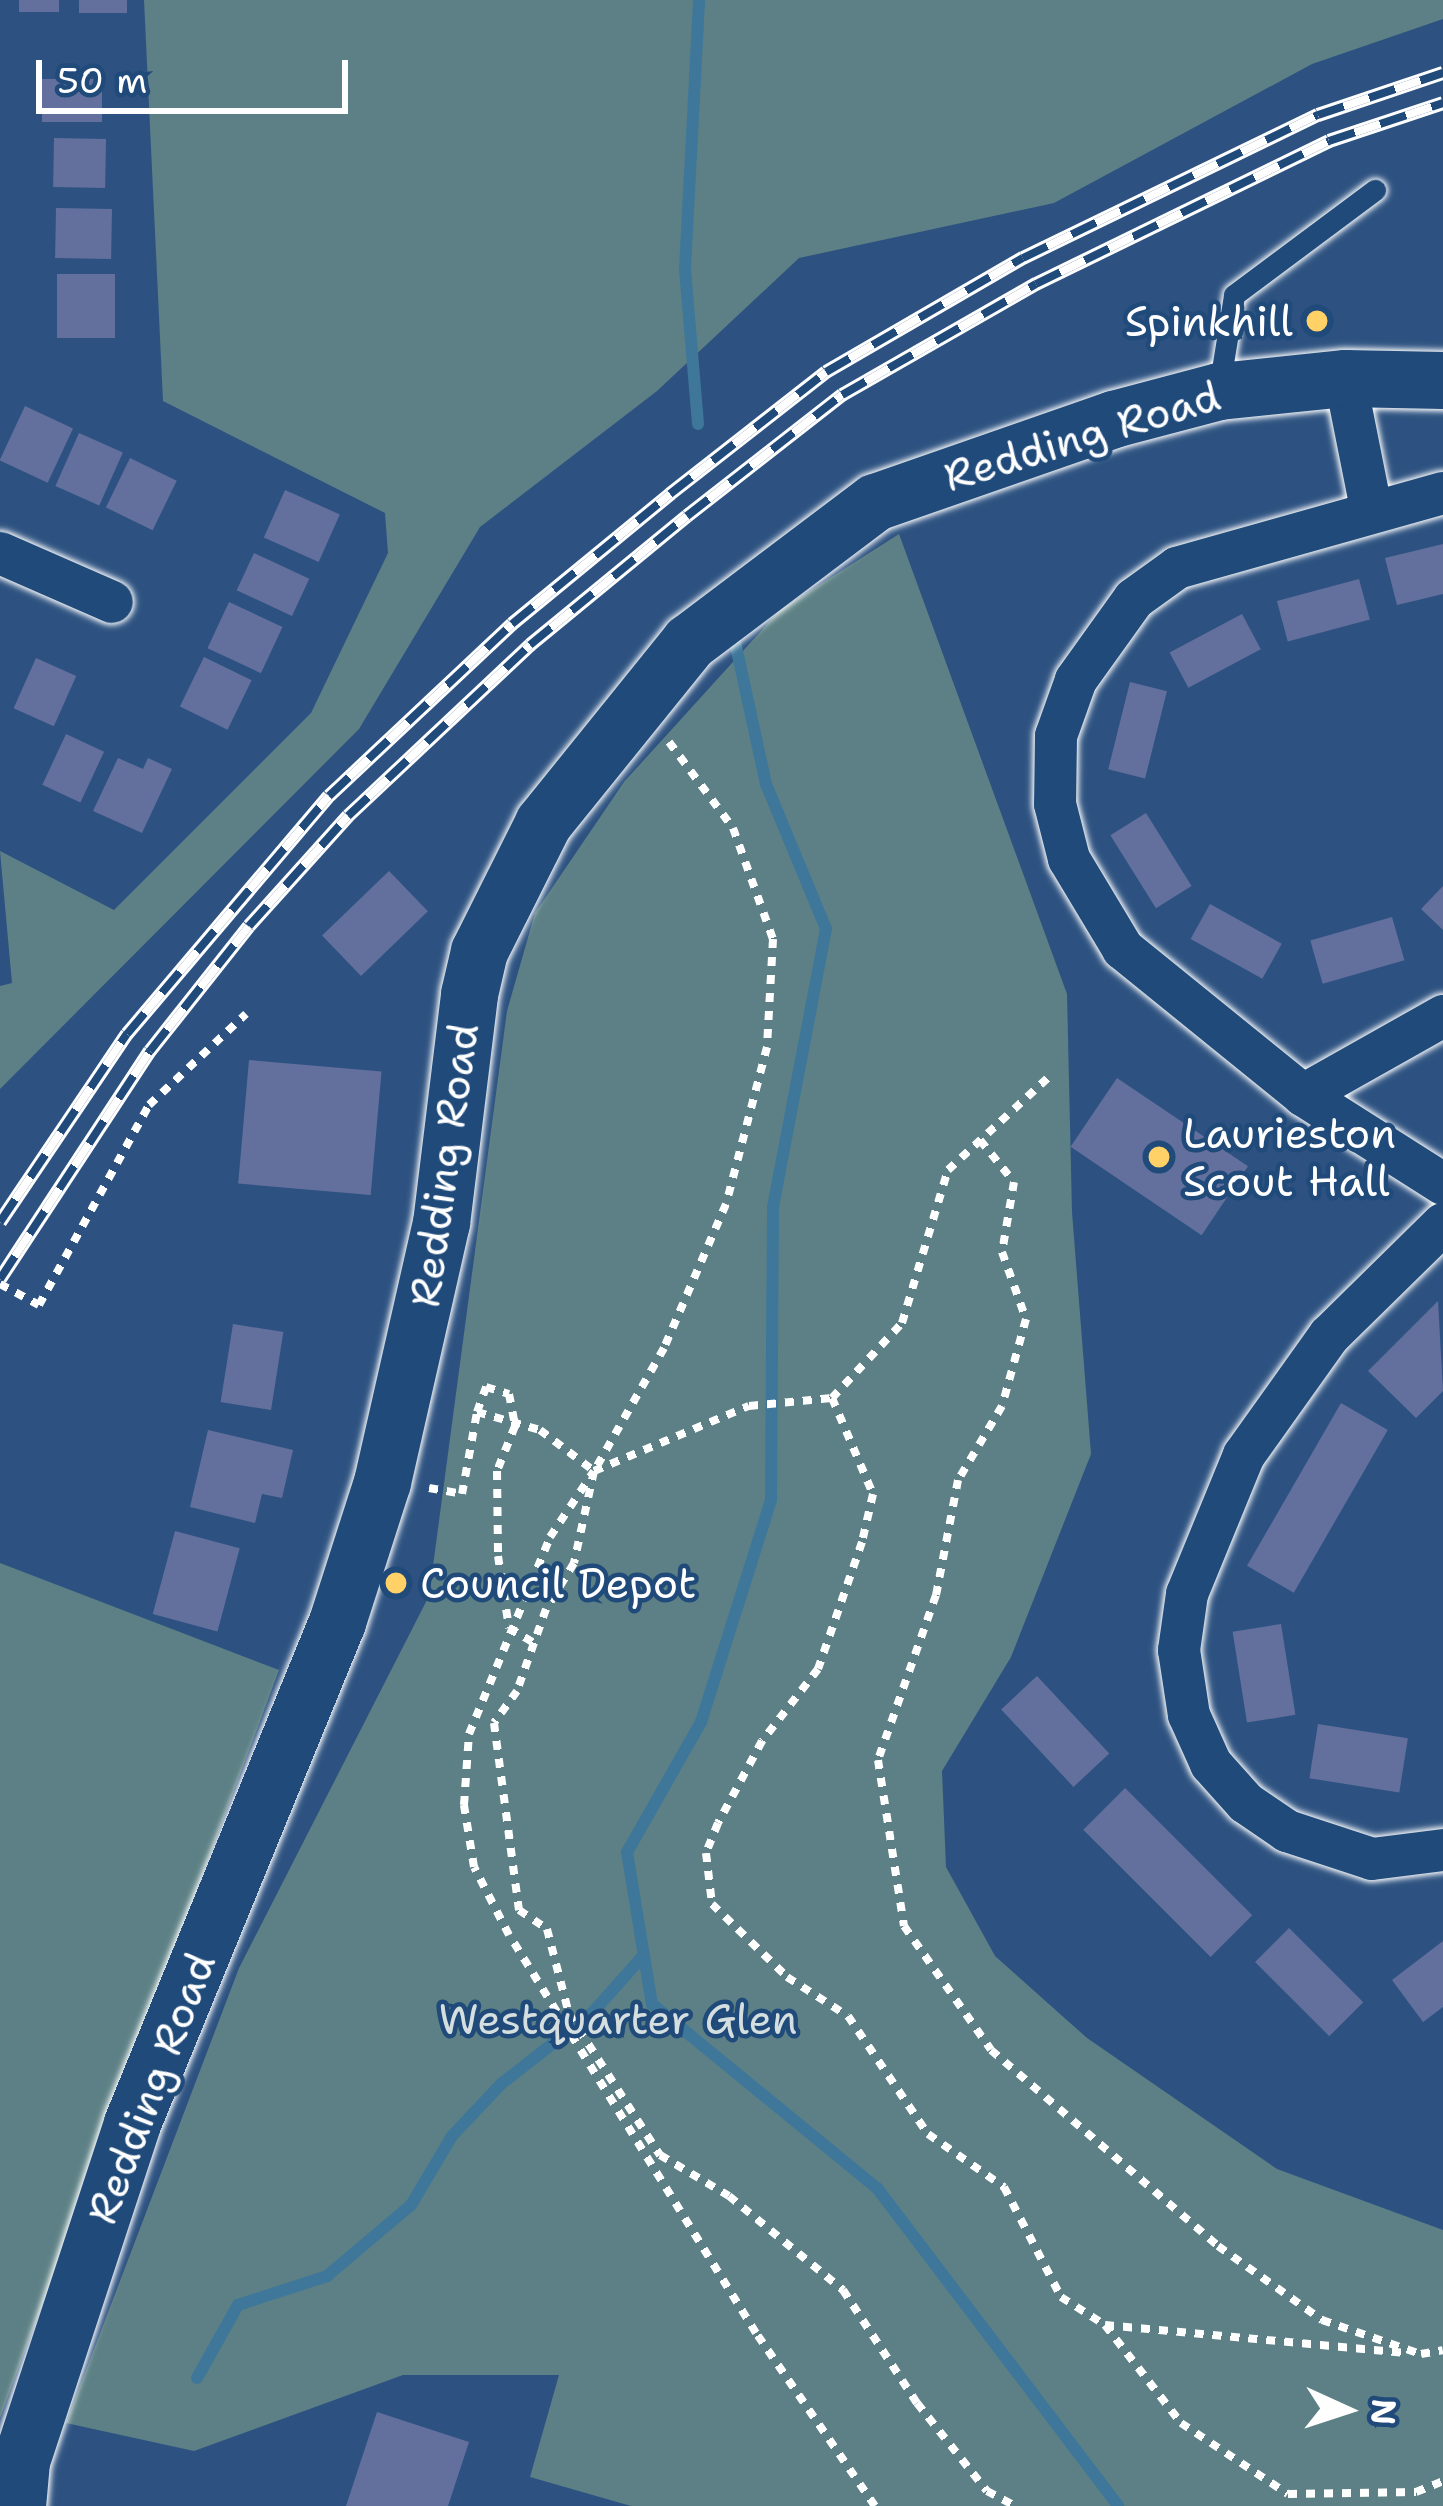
<!DOCTYPE html>
<html>
<head>
<meta charset="utf-8">
<style>
  body { margin:0 }
  #map { position:relative; width:1443px; height:2506px; overflow:hidden; background:#2d5281; font-family:"Shantell Sans",sans-serif }
  div>[style] { position:absolute }
  [style*='--x'] { left:calc(var(--x)*1px); top:calc(var(--y)*1px); width:calc(var(--w)*1px); rotate:calc(var(--a)*1deg) }
  .green>* { inset:0; background:#5c8085 }
  .stream>* { height:12px; margin:-6px; padding:0 6px; transform-origin:6px; border-radius:6px; background:#3e779a }
  .building>* { inset:0; background:#63709d; transform-origin:0 0 }
  .path>* { height:8px; margin-top:-4px; transform-origin:0; background:repeating-linear-gradient(90deg,#fff 0 9px,transparent 0 18px) }
  .roads { filter:drop-shadow(0 0 3px #fff) drop-shadow(0 0 3px #fff) }
  .service>* { height:21px; margin:-10.5px; padding:0 10.5px; transform-origin:10.5px; border-radius:10.5px; background:#1f4a7a }
  .minor>* { height:42px; margin:-21px; padding:0 21px; transform-origin:21px; border-radius:21px; background:#1f4a7a }
  .secondary>* { height:57px; margin:-28.5px; padding:0 28.5px; transform-origin:28.5px; border-radius:28.5px; background:#1f4a7a }
  .rail>* { height:14px; margin-top:-7px; transform-origin:0; background:repeating-linear-gradient(90deg,#1f4a7a 0 27px,#fff 0 54px); box-sizing:border-box; border-block:3px solid #fff }
  .dots>* { width:33px; height:33px; translate:-50% -50%; box-sizing:border-box; border:6px solid #1f4a7a; border-radius:50% }
  span { translate:-50% -50%; white-space:nowrap; text-align:center; line-height:1.15; -webkit-text-stroke:9px #1f4a7a; paint-order:stroke }
  .poi-label { font-size:42px; color:#fff }
  .right { translate:-100% -50%; text-align:right }
  .left { translate:0 -50%; text-align:left }
  .street-label { font-size:42px; color:#fff }
  .park-label { font-size:42px; color:#d6dfe0 }
  .north { position:absolute; left:1287px; top:2350px; width:120px; height:120px; -webkit-text-stroke:9px #1f4a7a; paint-order:stroke; rotate:93deg; font-size:33px; font-weight:700; line-height:48px; text-align:center; color:#fff }
  .north::after { content:''; display:block; margin:auto; width:42px; height:54px; background:#fff; clip-path:polygon(50% 0,100% 100%,50% 72%,0 100%) }
  .scale { position:absolute; left:36px; top:60px; width:312px; height:54px; box-sizing:border-box; border:6px solid #fff; border-top:0; padding-left:15px; font-size:36px; line-height:42px; white-space:nowrap; color:#fff; -webkit-text-stroke:9px #1f4a7a; paint-order:stroke }
</style>
</head>
<body>
<div id="map">
  <div class="green">
    <i style="clip-path:polygon(144px 0,1443px 0,1443px 19px,1312px 64px,1054px 203px,799px 258px,657px 391px,480px 527px,359px 729px,0 1089px,0 986px,12px 983px,0 851px,114px 910px,311px 713px,388px 553px,385px 513px,163px 401px)"></i>
    <i style="clip-path:polygon(899px 534px,1067px 994px,1072px 1212px,1091px 1454px,1011px 1657px,942px 1771px,946px 1867px,995px 1956px,1087px 2038px,1277px 2169px,1443px 2230px,1443px 2506px,631px 2506px,530px 2477px,559px 2375px,403px 2375px,194px 2451px,66px 2423px,239px 1968px,429px 1596px,507px 1011px,535px 913px,624px 782px,780px 610px)"></i>
    <i style="clip-path:polygon(0 1563px,279px 1670px,0 2418px)"></i>
  </div>
  <div class="stream">
    <i style="--x:698;--y:424;--w:156;--a:-94.8"></i>
    <i style="--x:685;--y:269;--w:269;--a:-87"></i>
    <i style="--x:732;--y:628;--w:160;--a:77.7"></i>
    <i style="--x:766;--y:784;--w:157;--a:67.5"></i>
    <i style="--x:826;--y:929;--w:283;--a:100.8"></i>
    <i style="--x:773;--y:1207;--w:293;--a:90.4"></i>
    <i style="--x:771;--y:1500;--w:233;--a:107.5"></i>
    <i style="--x:701;--y:1722;--w:150;--a:119.6"></i>
    <i style="--x:627;--y:1852;--w:154;--a:80.7"></i>
    <i style="--x:652;--y:2004;--w:291;--a:39.3"></i>
    <i style="--x:877;--y:2188;--w:399;--a:52.8"></i>
    <i style="--x:197;--y:2378;--w:84;--a:-60.7"></i>
    <i style="--x:238;--y:2305;--w:94;--a:-18"></i>
    <i style="--x:327;--y:2276;--w:110;--a:-40.2"></i>
    <i style="--x:411;--y:2205;--w:80;--a:-59.3"></i>
    <i style="--x:452;--y:2136;--w:71;--a:-46.7"></i>
    <i style="--x:501;--y:2084;--w:117;--a:-38"></i>
    <i style="--x:593;--y:2012;--w:76;--a:-48.2"></i>
  </div>
  <div class="building">
    <i style="left:19px;top:0;width:40px;height:12px"></i>
    <i style="left:79px;top:0;width:48px;height:13px"></i>
    <i style="left:42px;top:79px;width:60px;height:43px"></i>
    <i style="left:54px;top:138px;width:52px;height:49px;rotate:1deg"></i>
    <i style="left:56px;top:208px;width:56px;height:50px;rotate:1deg"></i>
    <i style="left:57px;top:274px;width:58px;height:64px"></i>
    <i style="left:25px;top:406px;width:53px;height:60px;rotate:25deg"></i>
    <i style="left:79px;top:433px;width:48px;height:58px;rotate:24deg"></i>
    <i style="left:130px;top:458px;width:52px;height:55px;rotate:26deg"></i>
    <i style="left:285px;top:490px;width:60px;height:52px;rotate:24deg"></i>
    <i style="clip-path:polygon(1443px 544px,1443px 594px,1397px 605px,1385px 558px)"></i>
    <i style="left:254px;top:553px;width:61px;height:41px;rotate:25deg"></i>
    <i style="left:1359px;top:579px;width:42px;height:85px;rotate:75deg"></i>
    <i style="left:229px;top:602px;width:59px;height:51px;rotate:25deg"></i>
    <i style="left:1242px;top:614px;width:40px;height:82px;rotate:62deg"></i>
    <i style="left:204px;top:657px;width:53px;height:55px;rotate:26deg"></i>
    <i style="left:36px;top:658px;width:44px;height:55px;rotate:24deg"></i>
    <i style="left:1130px;top:682px;width:38px;height:90px;rotate:14deg"></i>
    <i style="left:66px;top:734px;width:42px;height:56px;rotate:25deg"></i>
    <i style="clip-path:polygon(118px 758px,143px 769px,148px 758px,172px 769px,142px 833px,93px 811px)"></i>
    <i style="left:1146px;top:813px;width:86px;height:42px;rotate:58deg"></i>
    <i style="left:389px;top:871px;width:56px;height:93px;rotate:46deg"></i>
    <i style="clip-path:polygon(1443px 886px,1443px 930px,1421px 909px)"></i>
    <i style="left:1210px;top:904px;width:82px;height:40px;rotate:29deg"></i>
    <i style="left:1392px;top:917px;width:45px;height:85px;rotate:74deg"></i>
    <i style="left:249px;top:1060px;width:133px;height:124px;rotate:5deg"></i>
    <i style="left:1117px;top:1078px;width:158px;height:83px;rotate:34deg"></i>
    <i style="clip-path:polygon(1438px 1301px,1443px 1391px,1416px 1418px,1368px 1371px)"></i>
    <i style="left:233px;top:1324px;width:51px;height:79px;rotate:9deg"></i>
    <i style="left:1341px;top:1403px;width:54px;height:188px;rotate:30deg"></i>
    <i style="clip-path:polygon(208px 1430px,293px 1450px,282px 1498px,262px 1494px,255px 1523px,190px 1507px)"></i>
    <i style="left:175px;top:1531px;width:67px;height:86px;rotate:15deg"></i>
    <i style="left:1281px;top:1624px;width:92px;height:49px;rotate:81deg"></i>
    <i style="left:1037px;top:1676px;width:106px;height:49px;rotate:47deg"></i>
    <i style="left:1318px;top:1724px;width:91px;height:55px;rotate:9deg"></i>
    <i style="left:1125px;top:1788px;width:180px;height:59px;rotate:45deg"></i>
    <i style="left:1289px;top:1928px;width:105px;height:48px;rotate:45deg"></i>
    <i style="clip-path:polygon(1443px 1941px,1443px 2007px,1423px 2022px,1392px 1980px)"></i>
    <i style="clip-path:polygon(377px 2412px,469px 2442px,448px 2506px,346px 2506px)"></i>
  </div>
  <div class="path">
    <i style="--x:669;--y:742;--w:107;--a:53.3"></i>
    <i style="--x:733;--y:828;--w:118;--a:70.2"></i>
    <i style="--x:773;--y:939;--w:108;--a:93.2"></i>
    <i style="--x:767;--y:1047;--w:162;--a:104.6"></i>
    <i style="--x:726;--y:1204;--w:157;--a:113.3"></i>
    <i style="--x:664;--y:1348;--w:142;--a:119.6"></i>
    <i style="--x:594;--y:1471;--w:94;--a:102.3"></i>
    <i style="--x:574;--y:1563;--w:54;--a:121.3"></i>
    <i style="--x:546;--y:1609;--w:87;--a:109.5"></i>
    <i style="--x:517;--y:1691;--w:39;--a:126"></i>
    <i style="--x:494;--y:1723;--w:189;--a:82.4"></i>
    <i style="--x:519;--y:1910;--w:34;--a:34"></i>
    <i style="--x:547;--y:1929;--w:88;--a:75.5"></i>
    <i style="--x:569;--y:2014;--w:168;--a:57.2"></i>
    <i style="--x:660;--y:2155;--w:80;--a:30.7"></i>
    <i style="--x:729;--y:2196;--w:148;--a:39.5"></i>
    <i style="--x:843;--y:2290;--w:135;--a:56.8"></i>
    <i style="--x:917;--y:2403;--w:112;--a:51.5"></i>
    <i style="--x:987;--y:2491;--w:32;--a:28"></i>
    <i style="--x:980;--y:1140;--w:54;--a:51"></i>
    <i style="--x:1014;--y:1182;--w:71;--a:99.7"></i>
    <i style="--x:1002;--y:1252;--w:71;--a:70.3"></i>
    <i style="--x:1026;--y:1319;--w:90;--a:105.4"></i>
    <i style="--x:1002;--y:1406;--w:86;--a:120.7"></i>
    <i style="--x:958;--y:1480;--w:117;--a:100.8"></i>
    <i style="--x:936;--y:1595;--w:175;--a:109.4"></i>
    <i style="--x:878;--y:1760;--w:168;--a:81.1"></i>
    <i style="--x:904;--y:1926;--w:151;--a:54.9"></i>
    <i style="--x:991;--y:2050;--w:300;--a:40.8"></i>
    <i style="--x:1218;--y:2246;--w:128;--a:35.4"></i>
    <i style="--x:1322;--y:2320;--w:105;--a:19"></i>
    <i style="--x:0;--y:1284;--w:44;--a:28.3"></i>
    <i style="--x:39;--y:1305;--w:228;--a:-61.2"></i>
    <i style="--x:149;--y:1105;--w:133;--a:-43.2"></i>
    <i style="--x:832;--y:1398;--w:104;--a:66.9"></i>
    <i style="--x:873;--y:1494;--w:49;--a:102.9"></i>
    <i style="--x:862;--y:1542;--w:134;--a:109.1"></i>
    <i style="--x:818;--y:1669;--w:91;--a:127.9"></i>
    <i style="--x:762;--y:1741;--w:93;--a:118.2"></i>
    <i style="--x:718;--y:1823;--w:32;--a:112"></i>
    <i style="--x:706;--y:1853;--w:51;--a:83.3"></i>
    <i style="--x:712;--y:1904;--w:105;--a:44.2"></i>
    <i style="--x:787;--y:1977;--w:72;--a:32.6"></i>
    <i style="--x:848;--y:2016;--w:143;--a:55.9"></i>
    <i style="--x:928;--y:2134;--w:93;--a:34.9"></i>
    <i style="--x:1004;--y:2187;--w:124;--a:62.6"></i>
    <i style="--x:1061;--y:2297;--w:52;--a:32.5"></i>
    <i style="--x:1105;--y:2325;--w:124;--a:52.2"></i>
    <i style="--x:1181;--y:2423;--w:128;--a:33.6"></i>
    <i style="--x:1288;--y:2494;--w:128;--a:-0.9"></i>
    <i style="--x:1416;--y:2492;--w:29;--a:-22"></i>
    <i style="--x:477;--y:1412;--w:27;--a:-70"></i>
    <i style="--x:486;--y:1387;--w:24;--a:17"></i>
    <i style="--x:509;--y:1394;--w:33;--a:79"></i>
    <i style="--x:515;--y:1426;--w:48;--a:111.8"></i>
    <i style="--x:497;--y:1471;--w:85;--a:89.3"></i>
    <i style="--x:498;--y:1556;--w:73;--a:81.3"></i>
    <i style="--x:509;--y:1628;--w:29;--a:31"></i>
    <i style="--x:429;--y:1488;--w:34;--a:10"></i>
    <i style="--x:462;--y:1494;--w:83;--a:-79.6"></i>
    <i style="--x:477;--y:1412;--w:66;--a:15.9"></i>
    <i style="--x:540;--y:1430;--w:68;--a:37.2"></i>
    <i style="--x:1105;--y:2325;--w:302;--a:5.3"></i>
    <i style="--x:1421;--y:2354;--w:22;--a:-10"></i>
    <i style="--x:875;--y:2506;--w:210;--a:-124.5"></i>
    <i style="--x:756;--y:2333;--w:468;--a:-121.8"></i>
    <i style="--x:509;--y:1935;--w:76;--a:-117.2"></i>
    <i style="--x:474;--y:1867;--w:63;--a:-99.2"></i>
    <i style="--x:464;--y:1805;--w:71;--a:-86"></i>
    <i style="--x:469;--y:1734;--w:213;--a:-67.6"></i>
    <i style="--x:550;--y:1537;--w:79;--a:-56.3"></i>
    <i style="--x:594;--y:1471;--w:168;--a:-22.8"></i>
    <i style="--x:749;--y:1406;--w:83;--a:-5.5"></i>
    <i style="--x:832;--y:1398;--w:103;--a:-47"></i>
    <i style="--x:902;--y:1323;--w:160;--a:-73.3"></i>
    <i style="--x:948;--y:1170;--w:143;--a:-42.7"></i>
  </div>
  <div class="roads">
    <div class="service">
      <i style="--x:1219;--y:388;--w:94;--a:-80.8"></i>
      <i style="--x:1234;--y:295;--w:176;--a:-36.7"></i>
    </div>
    <div class="minor">
      <i style="--x:1345;--y:378;--w:133;--a:78.7"></i>
      <i style="--x:1443;--y:493;--w:276;--a:164.3"></i>
      <i style="--x:1177;--y:568;--w:53;--a:144.2"></i>
      <i style="--x:1134;--y:599;--w:100;--a:125.6"></i>
      <i style="--x:1076;--y:680;--w:59;--a:109.7"></i>
      <i style="--x:1056;--y:736;--w:68;--a:90.8"></i>
      <i style="--x:1055;--y:804;--w:57;--a:75.7"></i>
      <i style="--x:1069;--y:859;--w:105;--a:59"></i>
      <i style="--x:1123;--y:949;--w:232;--a:39"></i>
      <i style="--x:1303;--y:1095;--w:166;--a:32.4"></i>
      <i style="--x:0;--y:553;--w:122;--a:23.6"></i>
      <i style="--x:1303;--y:1095;--w:161;--a:-29.4"></i>
      <i style="--x:1443;--y:1224;--w:160;--a:135.5"></i>
      <i style="--x:1329;--y:1336;--w:146;--a:125.5"></i>
      <i style="--x:1244;--y:1455;--w:150;--a:112.3"></i>
      <i style="--x:1187;--y:1594;--w:57;--a:98.1"></i>
      <i style="--x:1179;--y:1650;--w:66;--a:81.3"></i>
      <i style="--x:1189;--y:1715;--w:54;--a:65.8"></i>
      <i style="--x:1211;--y:1764;--w:52;--a:48.1"></i>
      <i style="--x:1246;--y:1803;--w:50;--a:34.3"></i>
      <i style="--x:1287;--y:1831;--w:89;--a:18.2"></i>
      <i style="--x:1372;--y:1859;--w:72;--a:-7.2"></i>
    </div>
    <div class="secondary">
      <i style="--x:17;--y:2506;--w:45;--a:-84.9"></i>
      <i style="--x:21;--y:2461;--w:356;--a:-71.8"></i>
      <i style="--x:132;--y:2123;--w:541;--a:-67.75"></i>
      <i style="--x:337;--y:1622;--w:147;--a:-72.2"></i>
      <i style="--x:382;--y:1482;--w:266;--a:-77.2"></i>
      <i style="--x:441;--y:1223;--w:231;--a:-83"></i>
      <i style="--x:469;--y:994;--w:44;--a:-76.9"></i>
      <i style="--x:479;--y:951;--w:143;--a:-63.4"></i>
      <i style="--x:543;--y:823;--w:233;--a:-51.1"></i>
      <i style="--x:689;--y:642;--w:233;--a:-37"></i>
      <i style="--x:875;--y:502;--w:252;--a:-19.2"></i>
      <i style="--x:1113;--y:419;--w:110;--a:-14.8"></i>
      <i style="--x:1219;--y:391;--w:127;--a:-5.9"></i>
      <i style="--x:1345;--y:378;--w:98;--a:1.2"></i>
    </div>
  </div>
  <div class="rail">
    <i style="--x:0;--y:1222;--w:227;--a:-56"></i>
    <i style="--x:127;--y:1034;--w:312;--a:-49.7"></i>
    <i style="--x:329;--y:796;--w:251;--a:-43.2"></i>
    <i style="--x:512;--y:624;--w:205;--a:-39.4"></i>
    <i style="--x:670;--y:494;--w:198;--a:-38"></i>
    <i style="--x:826;--y:372;--w:228;--a:-30.1"></i>
    <i style="--x:1023;--y:258;--w:328;--a:-25.9"></i>
    <i style="--x:1318;--y:115;--w:132;--a:-18.6"></i>
    <i style="--x:0;--y:1279;--w:273;--a:-56.7"></i>
    <i style="--x:150;--y:1051;--w:159;--a:-51.6"></i>
    <i style="--x:249;--y:926;--w:148;--a:-48"></i>
    <i style="--x:348;--y:816;--w:250;--a:-43.2"></i>
    <i style="--x:530;--y:645;--w:203;--a:-39.4"></i>
    <i style="--x:687;--y:516;--w:197;--a:-38"></i>
    <i style="--x:842;--y:395;--w:224;--a:-29.8"></i>
    <i style="--x:1036;--y:284;--w:326;--a:-26"></i>
    <i style="--x:1329;--y:141;--w:120;--a:-18.4"></i>
  </div>
  <div class="dots">
    <i style="left:1317px;top:321px;background:#ffd166"></i>
    <i style="left:1159px;top:1157px;background:#ffd166"></i>
    <i style="left:396px;top:1583px;background:#ffd166"></i>
  </div>
  <div class="poi-label">
    <span class="right" style="left:1293px;top:321px">Spinkhill</span>
    <span class="left" style="left:1183px;top:1157px">Laurieston<br>Scout Hall</span>
    <span class="left" style="left:420px;top:1583px">Council Depot</span>
  </div>
  <div class="street-label">
    <span style="left:1082px;top:436px;rotate:-17deg">Redding Road</span>
    <span style="left:444px;top:1165px;rotate:-82deg">Redding Road</span>
    <span style="left:151px;top:2088px;rotate:-69deg">Redding Road</span>
  </div>
  <div class="park-label">
    <span style="left:618px;top:2019px">Westquarter Glen</span>
  </div>
  <div class="north">N</div>
  <div class="scale">50 m</div>
</div>
</body>
</html>
